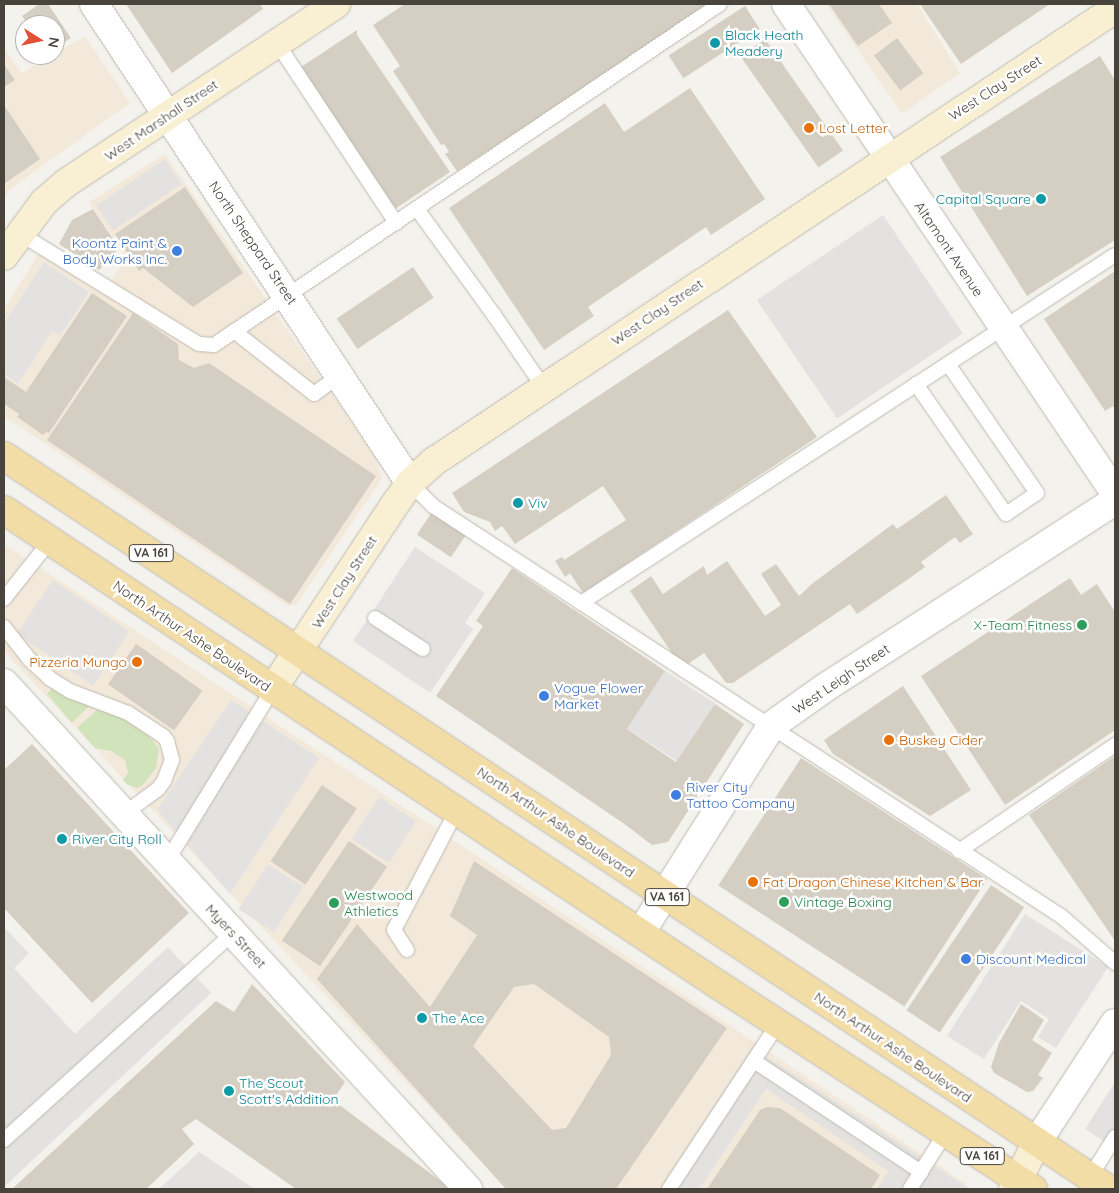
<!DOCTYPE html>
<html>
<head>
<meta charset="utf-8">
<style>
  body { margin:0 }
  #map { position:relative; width:1119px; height:1193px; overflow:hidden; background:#f4f2ed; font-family:Quicksand,sans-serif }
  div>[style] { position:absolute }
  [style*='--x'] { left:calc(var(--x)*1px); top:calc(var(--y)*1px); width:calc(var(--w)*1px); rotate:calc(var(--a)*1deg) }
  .commercial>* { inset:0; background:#f3e9db }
  .green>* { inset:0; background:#d1e3bb }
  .parking>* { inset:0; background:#e4e2e0; transform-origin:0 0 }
  .building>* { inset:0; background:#d5cec3; transform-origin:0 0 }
  .roads { filter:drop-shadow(0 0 1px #bfbab0) drop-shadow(0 0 1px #bfbab0) }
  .lane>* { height:14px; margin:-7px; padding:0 7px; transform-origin:7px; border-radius:7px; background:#fff }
  .street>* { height:28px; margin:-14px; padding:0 14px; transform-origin:14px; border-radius:14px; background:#fff }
  .secondary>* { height:28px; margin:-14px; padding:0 14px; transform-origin:14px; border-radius:14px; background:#f9efd2 }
  .primary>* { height:28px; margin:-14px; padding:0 14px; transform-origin:14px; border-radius:14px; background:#f3dda7 }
  .dots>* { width:14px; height:14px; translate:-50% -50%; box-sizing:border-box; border:2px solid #fff; border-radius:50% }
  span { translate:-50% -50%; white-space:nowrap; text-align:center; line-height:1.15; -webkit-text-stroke:5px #fff; paint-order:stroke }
  .shield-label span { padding:1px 4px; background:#fff; border:1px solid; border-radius:4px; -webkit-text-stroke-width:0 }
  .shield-label { font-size:12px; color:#48433b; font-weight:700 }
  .culture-label { font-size:14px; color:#0d838f }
  .left { translate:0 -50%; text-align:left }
  .right { translate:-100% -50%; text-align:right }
  .street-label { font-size:14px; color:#48433b }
  .food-label { font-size:14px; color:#c56008 }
  .shop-label { font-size:14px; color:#366cbe }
  .leisure-label { font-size:14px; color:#27864d }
  .frame { position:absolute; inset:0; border:5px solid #48433b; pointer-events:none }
  .north { position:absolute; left:15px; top:15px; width:50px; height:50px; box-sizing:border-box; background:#fff; border:1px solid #b6b4b1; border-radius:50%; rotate:100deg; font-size:14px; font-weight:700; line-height:20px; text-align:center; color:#48433b }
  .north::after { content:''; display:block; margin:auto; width:18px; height:22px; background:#e05138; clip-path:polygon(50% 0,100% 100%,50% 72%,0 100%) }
</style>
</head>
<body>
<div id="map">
  <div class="commercial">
    <i style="clip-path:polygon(826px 4px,917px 4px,960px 73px,902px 114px)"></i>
    <i style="clip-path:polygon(85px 36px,130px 103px,9px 190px,4px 200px,4px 48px,22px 73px)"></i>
    <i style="clip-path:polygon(165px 154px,375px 456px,382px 479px,296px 605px,288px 606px,4px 416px,4px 309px,39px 253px,102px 293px,127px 258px,89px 202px)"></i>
    <i style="clip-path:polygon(4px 544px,432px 826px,965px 1183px,969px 1189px,506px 1189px,4px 651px)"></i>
  </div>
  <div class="green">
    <i style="clip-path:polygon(52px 688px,90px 705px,72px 723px,47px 694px)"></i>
    <i style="clip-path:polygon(98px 709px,119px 716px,150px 737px,159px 749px,156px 768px,142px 786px,137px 788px,128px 785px,123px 780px,128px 773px,125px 760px,111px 751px,95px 748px,77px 728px)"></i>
  </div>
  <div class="parking">
    <i style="left:165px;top:159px;width:30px;height:83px;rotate:56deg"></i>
    <i style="left:883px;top:215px;width:143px;height:152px;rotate:56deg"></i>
    <i style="clip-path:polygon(44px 262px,89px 292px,60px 336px,52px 331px,18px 384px,4px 374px,4px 323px)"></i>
    <i style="clip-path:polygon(415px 547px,485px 593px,465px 623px,473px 629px,430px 693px,353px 641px)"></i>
    <i style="left:53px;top:580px;width:92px;height:65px;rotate:34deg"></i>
    <i style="left:665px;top:671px;width:60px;height:69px;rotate:33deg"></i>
    <i style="clip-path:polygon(231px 700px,319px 758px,230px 894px,157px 810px)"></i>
    <i style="left:379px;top:797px;width:44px;height:50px;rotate:33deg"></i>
    <i style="left:268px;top:864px;width:42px;height:54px;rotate:33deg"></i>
    <i style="clip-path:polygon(1025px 914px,1108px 967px,1056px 1048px,1038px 1037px,1049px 1019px,1021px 1001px,984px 1059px,947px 1036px)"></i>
    <i style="clip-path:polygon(4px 927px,29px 953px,14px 968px,75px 1034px,168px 947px,211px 993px,4px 1187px)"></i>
    <i style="clip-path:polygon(752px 1047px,970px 1189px,877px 1189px,888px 1171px,766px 1089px,699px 1189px,660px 1189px)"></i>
    <i style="clip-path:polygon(1115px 1082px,1115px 1148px,1085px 1129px)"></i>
    <i style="clip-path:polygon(199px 1152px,255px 1189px,159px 1189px)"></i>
  </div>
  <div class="building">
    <i style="clip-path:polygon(39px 4px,48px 4px,71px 38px,55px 48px,55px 25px,29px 25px,22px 16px)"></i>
    <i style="clip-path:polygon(126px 4px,260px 4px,263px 9px,172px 73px)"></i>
    <i style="clip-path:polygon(405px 4px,713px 4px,457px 171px,445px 154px,449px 152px,444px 144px,441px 145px,393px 71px,400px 66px,373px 25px)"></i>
    <i style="clip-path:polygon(829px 4px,879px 4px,892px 23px,858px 46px)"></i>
    <i style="clip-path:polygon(920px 4px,1050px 4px,961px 64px)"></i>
    <i style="left:745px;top:6px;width:27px;height:91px;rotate:57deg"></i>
    <i style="clip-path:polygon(357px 30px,357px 35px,450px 172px,392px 211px,298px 69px)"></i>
    <i style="left:897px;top:38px;width:44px;height:29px;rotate:53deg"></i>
    <i style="left:765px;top:39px;width:136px;height:30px;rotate:55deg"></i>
    <i style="clip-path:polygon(1100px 56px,1115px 80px,1115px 240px,1027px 296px,940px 157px)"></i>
    <i style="clip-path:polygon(4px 64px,15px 80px,4px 87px)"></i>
    <i style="clip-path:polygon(690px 88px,765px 199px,711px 235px,706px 227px,588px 307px,594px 316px,544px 350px,449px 208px,605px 103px,624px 132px)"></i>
    <i style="clip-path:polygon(4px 105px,40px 159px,4px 184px)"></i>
    <i style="clip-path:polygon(185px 187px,243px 273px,193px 307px,143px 268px,139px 271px,115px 234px)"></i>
    <i style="clip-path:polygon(93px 209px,119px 248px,99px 270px,59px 244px,72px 220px)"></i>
    <i style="left:413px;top:267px;width:37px;height:92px;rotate:56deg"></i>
    <i style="clip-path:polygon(1115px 271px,1115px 410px,1113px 406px,1105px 411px,1044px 319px)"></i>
    <i style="clip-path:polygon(92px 293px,127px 316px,49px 433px,46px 432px,43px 435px,17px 417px,19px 414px,4px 404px,4px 377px,26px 392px)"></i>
    <i style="clip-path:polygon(728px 310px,817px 437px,583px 593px,570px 573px,565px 577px,555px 561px,562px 557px,564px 560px,626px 520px,603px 486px,515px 544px,502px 526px,495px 531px,490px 522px,464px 512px,452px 493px)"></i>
    <i style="clip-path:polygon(133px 313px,178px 344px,179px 360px,194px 368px,209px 363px,376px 476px,290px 604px,47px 440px)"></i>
    <i style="clip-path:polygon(946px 495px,973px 534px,960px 543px,955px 537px,921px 562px,925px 567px,907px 580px,857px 614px,850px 604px,733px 683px,726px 683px,704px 653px,682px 668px,630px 591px,651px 576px,663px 594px,704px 566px,707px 575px,727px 561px,765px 616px,781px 605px,761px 574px,776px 564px,799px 596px,813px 583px,893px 524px,897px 529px)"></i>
    <i style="left:432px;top:512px;width:41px;height:27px;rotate:34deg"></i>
    <i style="clip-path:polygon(512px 568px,665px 671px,627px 729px,676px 762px,715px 704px,744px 724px,668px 842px,652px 845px,623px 823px,436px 696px,483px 626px,476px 621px)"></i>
    <i style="clip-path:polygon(1070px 578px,1081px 595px,1097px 584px,1115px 612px,1115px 730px,1005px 805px,921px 676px)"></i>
    <i style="left:136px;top:644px;width:81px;height:49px;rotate:35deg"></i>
    <i style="clip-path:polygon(903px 686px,971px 790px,930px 816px,833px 754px,824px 740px)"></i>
    <i style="clip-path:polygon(32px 744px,189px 913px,92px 1003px,4px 908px,4px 770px)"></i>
    <i style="clip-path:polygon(1115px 756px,1115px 941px,1029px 815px)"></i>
    <i style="left:801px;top:758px;width:222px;height:152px;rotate:33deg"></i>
    <i style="left:322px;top:785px;width:42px;height:92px;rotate:34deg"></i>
    <i style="left:349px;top:841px;width:46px;height:120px;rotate:34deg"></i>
    <i style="clip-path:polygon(evenodd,474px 861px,727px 1028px,616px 1189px,506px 1189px,317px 979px,357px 924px,430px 1007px,477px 935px,450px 916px,474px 861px,534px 984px,609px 1037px,611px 1055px,566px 1128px,552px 1130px,473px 1046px,514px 987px,534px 984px)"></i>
    <i style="left:991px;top:885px;width:40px;height:151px;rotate:34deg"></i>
    <i style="clip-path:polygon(252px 984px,345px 1082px,333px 1100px,451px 1189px,296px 1189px,196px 1119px,182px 1129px,194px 1144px,146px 1189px,12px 1189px,216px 1001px,234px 1012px)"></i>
    <i style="clip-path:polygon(1021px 1004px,1044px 1020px,1032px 1040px,1052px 1053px,1038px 1075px,1043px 1078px,1033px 1091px,1027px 1092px,994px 1073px,991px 1067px,999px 1043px)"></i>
    <i style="clip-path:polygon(767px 1107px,780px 1108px,880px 1175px,871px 1189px,707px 1189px,760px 1110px)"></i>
  </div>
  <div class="roads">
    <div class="lane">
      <i style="--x:277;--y:43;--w:216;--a:56.5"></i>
      <i style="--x:417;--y:209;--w:131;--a:54"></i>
      <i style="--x:494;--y:315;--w:88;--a:55.6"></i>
      <i style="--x:19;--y:233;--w:211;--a:31.7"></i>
      <i style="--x:199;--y:344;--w:15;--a:4"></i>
      <i style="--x:214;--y:345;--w:610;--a:-33.98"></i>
      <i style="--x:234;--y:331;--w:102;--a:38.2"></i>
      <i style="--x:314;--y:394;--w:32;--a:-36"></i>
      <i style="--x:916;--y:384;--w:158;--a:55.3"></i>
      <i style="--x:1006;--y:514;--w:37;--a:-34"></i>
      <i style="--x:1037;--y:493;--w:157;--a:-124.6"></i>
      <i style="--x:410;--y:483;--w:33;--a:45"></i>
      <i style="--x:433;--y:506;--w:750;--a:33.14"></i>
      <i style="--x:1061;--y:916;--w:72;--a:41"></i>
      <i style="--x:4;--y:599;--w:74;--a:-51.6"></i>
      <i style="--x:581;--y:603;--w:637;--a:-33.09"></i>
      <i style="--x:375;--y:618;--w:57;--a:32.9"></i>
      <i style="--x:4;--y:627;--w:42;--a:51.8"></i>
      <i style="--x:30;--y:660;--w:26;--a:43"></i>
      <i style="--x:49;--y:678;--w:25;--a:32"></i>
      <i style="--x:70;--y:691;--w:62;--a:20.8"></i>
      <i style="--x:128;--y:713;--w:42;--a:33.3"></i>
      <i style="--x:163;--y:736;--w:6;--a:51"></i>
      <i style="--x:167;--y:741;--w:20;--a:75"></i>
      <i style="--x:172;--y:760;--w:22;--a:111"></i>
      <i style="--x:164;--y:781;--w:10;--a:127"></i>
      <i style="--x:158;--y:789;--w:42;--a:143.7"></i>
      <i style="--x:959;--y:851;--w:189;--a:-34.2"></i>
      <i style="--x:167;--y:861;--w:201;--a:-58.4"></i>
      <i style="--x:407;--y:950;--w:24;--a:-123"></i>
      <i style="--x:394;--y:930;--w:136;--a:-62.3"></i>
      <i style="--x:754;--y:1061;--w:201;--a:33.6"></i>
      <i style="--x:4;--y:1140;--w:309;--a:-42.1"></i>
      <i style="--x:1090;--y:1177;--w:47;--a:-58"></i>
      <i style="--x:669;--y:1189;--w:200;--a:-56.6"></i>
      <i style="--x:910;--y:1189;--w:67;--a:-57.7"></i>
    </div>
    <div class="street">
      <i style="--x:94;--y:4;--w:574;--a:56.59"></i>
      <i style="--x:786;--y:4;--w:589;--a:56.07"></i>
      <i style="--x:4;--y:683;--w:687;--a:47.48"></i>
      <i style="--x:641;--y:932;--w:244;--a:-57.7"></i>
      <i style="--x:771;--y:726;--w:67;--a:-35.3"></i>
      <i style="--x:826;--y:687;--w:344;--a:-32.8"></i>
      <i style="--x:1037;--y:1142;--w:142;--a:-56.8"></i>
    </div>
    <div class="secondary">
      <i style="--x:4;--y:256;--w:67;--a:-53.5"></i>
      <i style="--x:44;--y:202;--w:29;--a:-41"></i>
      <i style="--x:66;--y:183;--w:324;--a:-33.5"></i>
      <i style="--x:272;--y:690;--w:224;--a:-56.5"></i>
      <i style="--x:396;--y:503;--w:24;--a:-55"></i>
      <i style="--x:410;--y:483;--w:31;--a:-42"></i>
      <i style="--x:433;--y:462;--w:819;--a:-33.59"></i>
      <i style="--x:1013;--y:1189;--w:53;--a:-62.9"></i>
    </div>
    <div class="primary">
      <i style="--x:4;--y:456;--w:1325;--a:33.58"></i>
      <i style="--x:4;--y:510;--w:856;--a:33.62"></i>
      <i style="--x:717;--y:984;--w:377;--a:33"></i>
    </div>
  </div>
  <div class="dots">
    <i style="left:715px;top:43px;background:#0f9aa8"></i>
    <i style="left:809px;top:128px;background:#e8710a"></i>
    <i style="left:1041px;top:199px;background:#0f9aa8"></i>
    <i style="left:177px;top:251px;background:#3f7fe0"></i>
    <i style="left:518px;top:503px;background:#0f9aa8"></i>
    <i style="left:1082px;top:625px;background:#2e9e5b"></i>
    <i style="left:137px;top:662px;background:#e8710a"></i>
    <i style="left:544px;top:696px;background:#3f7fe0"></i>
    <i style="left:889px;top:740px;background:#e8710a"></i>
    <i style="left:676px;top:795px;background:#3f7fe0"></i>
    <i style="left:62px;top:839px;background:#0f9aa8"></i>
    <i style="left:753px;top:882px;background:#e8710a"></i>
    <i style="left:784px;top:902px;background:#2e9e5b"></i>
    <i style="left:334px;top:903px;background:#2e9e5b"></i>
    <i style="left:966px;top:959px;background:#3f7fe0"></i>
    <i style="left:422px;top:1018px;background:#0f9aa8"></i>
    <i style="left:229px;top:1091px;background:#0f9aa8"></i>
  </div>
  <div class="shield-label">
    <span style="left:151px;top:553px">VA 161</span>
    <span style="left:667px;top:897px">VA 161</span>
    <span style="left:982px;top:1156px">VA 161</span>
  </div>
  <div class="culture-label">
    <span class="left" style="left:725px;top:43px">Black Heath<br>Meadery</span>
    <span class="right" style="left:1031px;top:199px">Capital Square</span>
    <span class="left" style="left:528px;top:503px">Viv</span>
    <span class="left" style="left:72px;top:839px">River City Roll</span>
    <span class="left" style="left:432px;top:1018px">The Ace</span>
    <span class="left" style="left:239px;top:1091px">The Scout<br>Scott's Addition</span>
  </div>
  <div class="street-label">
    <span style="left:995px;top:88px;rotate:-33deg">West Clay Street</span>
    <span style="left:161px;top:120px;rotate:-34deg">West Marshall Street</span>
    <span style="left:253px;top:243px;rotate:56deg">North Sheppard Street</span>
    <span style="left:949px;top:249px;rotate:56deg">Altamont Avenue</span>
    <span style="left:657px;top:312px;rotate:-34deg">West Clay Street</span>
    <span style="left:344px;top:582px;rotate:-57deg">West Clay Street</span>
    <span style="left:192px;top:636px;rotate:34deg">North Arthur Ashe Boulevard</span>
    <span style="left:841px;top:679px;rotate:-34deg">West Leigh Street</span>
    <span style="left:556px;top:822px;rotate:34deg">North Arthur Ashe Boulevard</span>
    <span style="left:236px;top:936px;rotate:47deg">Myers Street</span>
    <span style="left:893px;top:1047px;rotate:34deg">North Arthur Ashe Boulevard</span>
  </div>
  <div class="food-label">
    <span class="left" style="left:819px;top:128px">Lost Letter</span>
    <span class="right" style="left:127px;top:662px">Pizzeria Mungo</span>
    <span class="left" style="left:899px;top:740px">Buskey Cider</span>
    <span class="left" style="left:763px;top:882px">Fat Dragon Chinese Kitchen &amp; Bar</span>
  </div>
  <div class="shop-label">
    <span class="right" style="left:167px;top:251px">Koontz Paint &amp;<br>Body Works Inc.</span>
    <span class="left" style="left:554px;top:696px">Vogue Flower<br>Market</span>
    <span class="left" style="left:686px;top:795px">River City<br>Tattoo Company</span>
    <span class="left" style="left:976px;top:959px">Discount Medical</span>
  </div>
  <div class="leisure-label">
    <span class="right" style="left:1072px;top:625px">X-Team Fitness</span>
    <span class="left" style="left:344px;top:903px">Westwood<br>Athletics</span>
    <span class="left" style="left:794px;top:902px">Vintage Boxing</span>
  </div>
  <div class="frame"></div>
  <div class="north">N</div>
</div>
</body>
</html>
